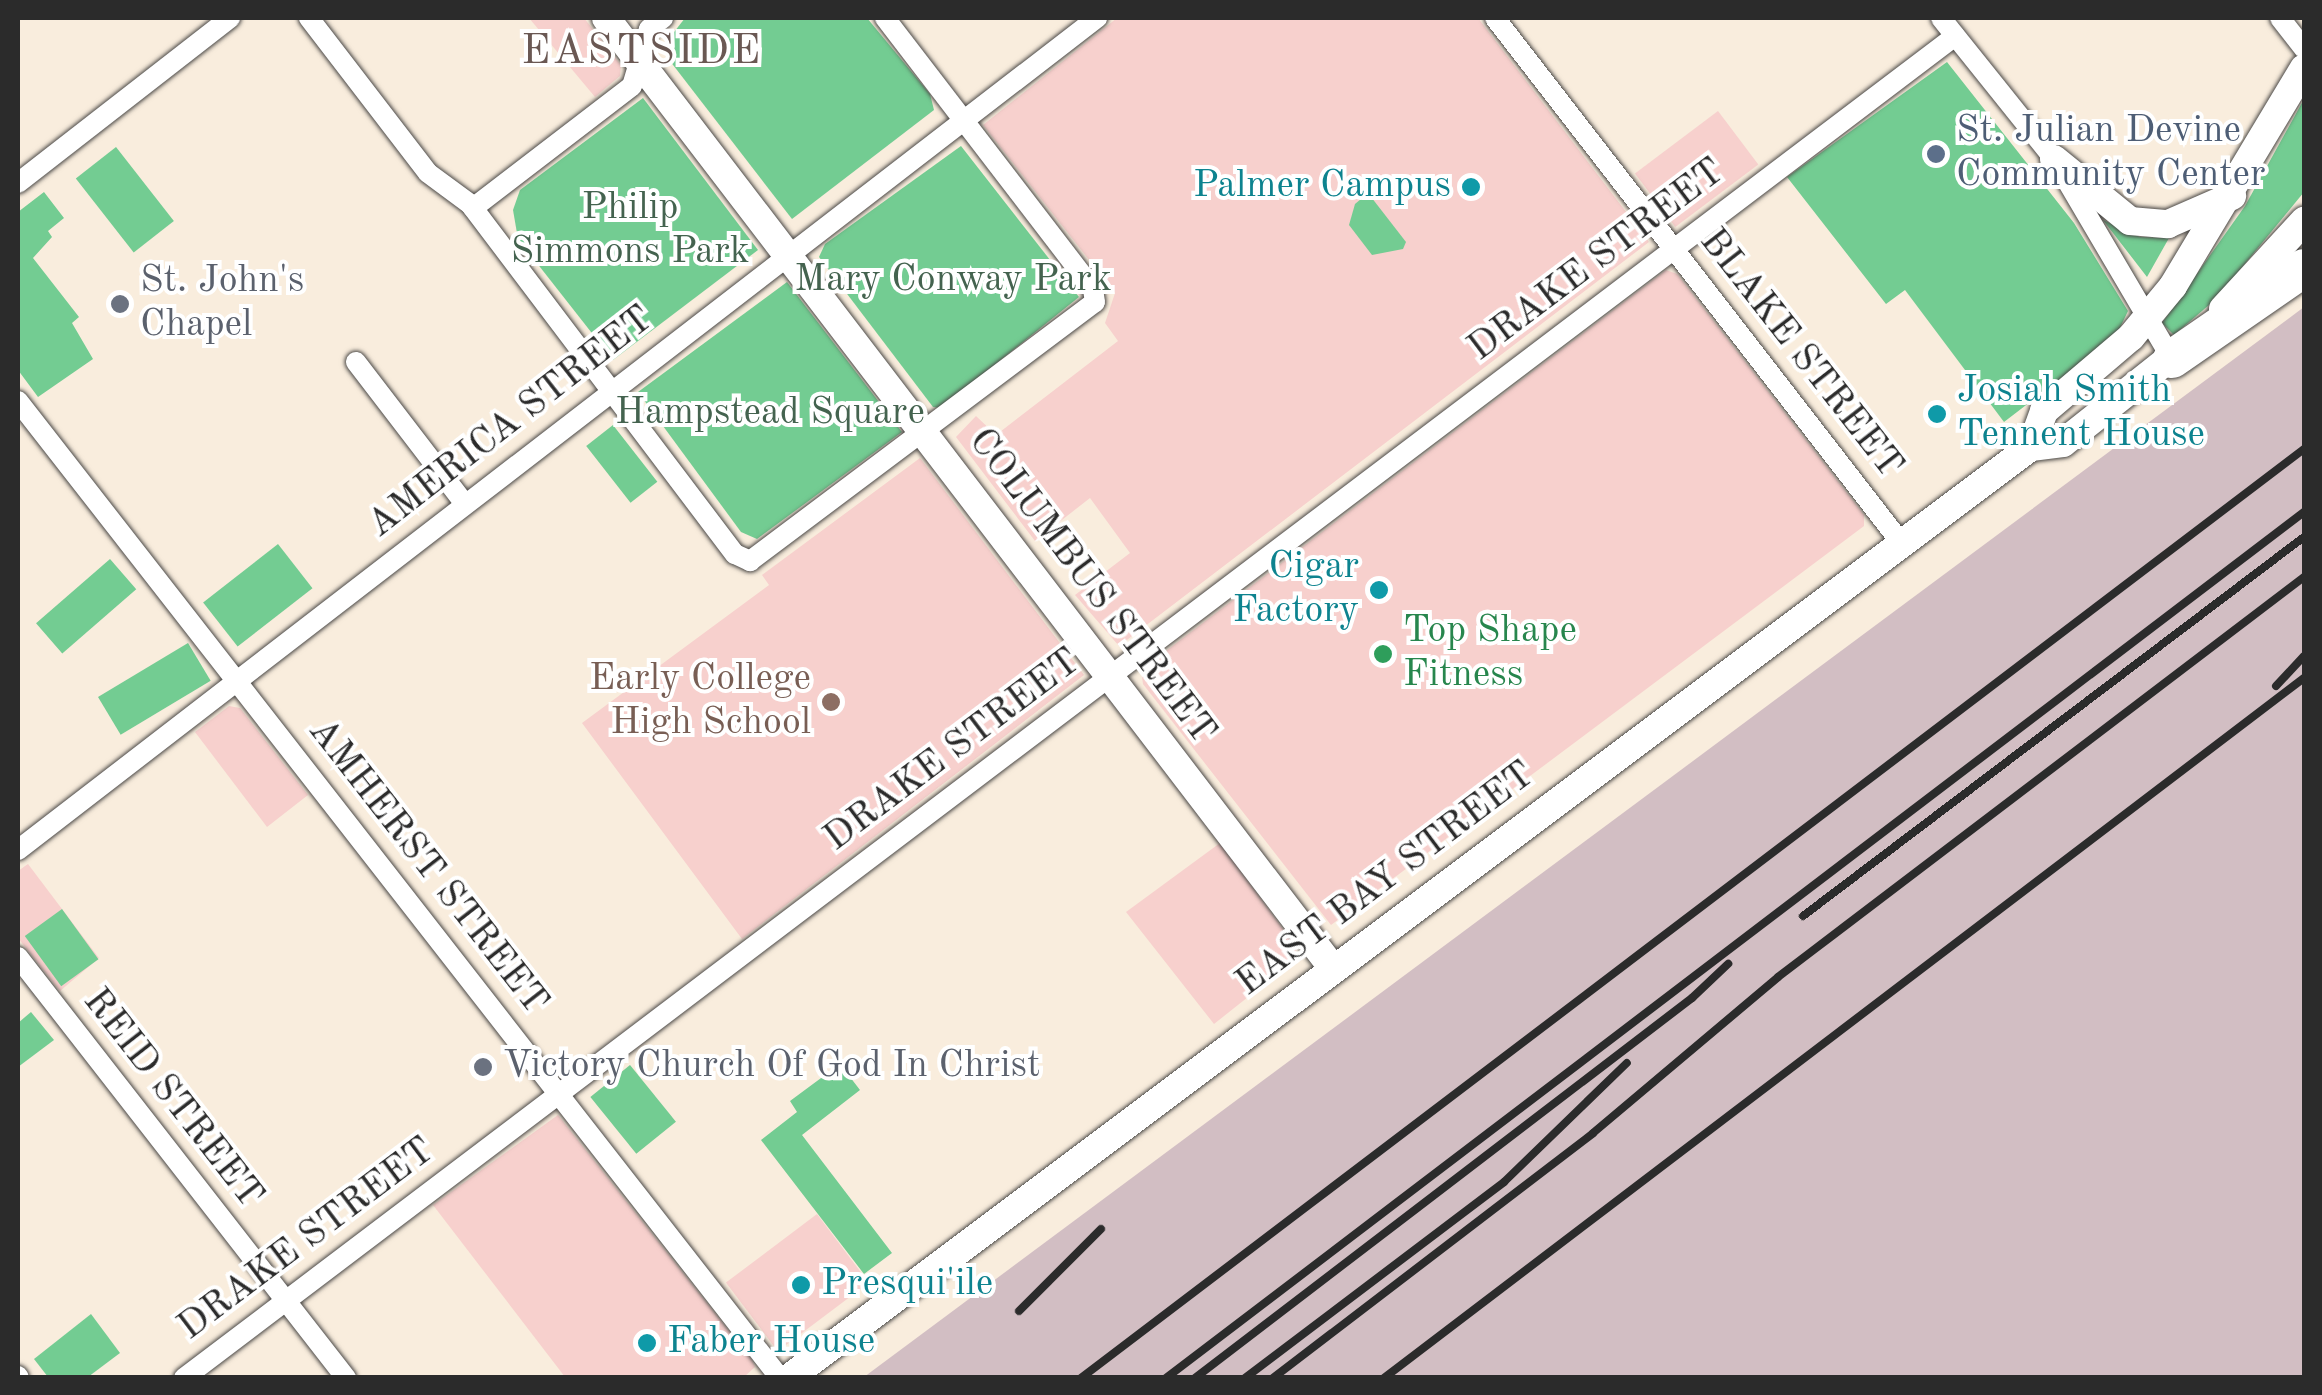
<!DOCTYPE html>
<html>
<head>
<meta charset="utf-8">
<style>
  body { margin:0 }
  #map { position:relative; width:2322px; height:1395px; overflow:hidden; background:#f9eddd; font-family:"Old Standard TT",serif }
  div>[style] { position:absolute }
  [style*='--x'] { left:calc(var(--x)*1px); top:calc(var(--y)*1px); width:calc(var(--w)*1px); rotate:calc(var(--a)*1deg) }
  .built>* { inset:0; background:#f7d0cd; transform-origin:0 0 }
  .industrial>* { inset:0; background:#d2bec3 }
  .green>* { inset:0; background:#73cc92; transform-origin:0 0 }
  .roads { filter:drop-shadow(0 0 2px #4a4846) drop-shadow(0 0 2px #4a4846) }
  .street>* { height:20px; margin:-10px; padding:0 10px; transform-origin:10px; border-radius:10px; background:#fff }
  .secondary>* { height:28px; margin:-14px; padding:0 14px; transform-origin:14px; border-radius:14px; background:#fff }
  .highway>* { height:38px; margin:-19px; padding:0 19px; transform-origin:19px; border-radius:19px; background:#fff }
  .rail>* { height:8px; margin:-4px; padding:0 4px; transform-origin:4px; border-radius:4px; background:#2b2b2b }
  .dots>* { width:28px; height:28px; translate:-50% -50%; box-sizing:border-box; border:5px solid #fff; border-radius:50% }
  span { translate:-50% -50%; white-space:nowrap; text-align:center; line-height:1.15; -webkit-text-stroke:8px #fff; paint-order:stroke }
  .service-label { font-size:38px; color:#4e5e75 }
  .left { translate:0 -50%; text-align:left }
  .culture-label { font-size:38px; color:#0d838f }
  .right { translate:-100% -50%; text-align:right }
  .park-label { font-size:38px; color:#44634f }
  .street-label { font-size:38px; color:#2b2b2b }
  .worship-label { font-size:38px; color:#5b616d }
  .leisure-label { font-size:38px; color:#27864d }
  .education-label { font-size:38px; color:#785e54 }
  .quarter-label { font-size:42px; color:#6a5853; letter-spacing:2.5px }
  .frame { position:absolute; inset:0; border:20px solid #2b2b2b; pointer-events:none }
</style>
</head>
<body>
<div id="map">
  <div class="built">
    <i style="clip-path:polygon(529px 18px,584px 18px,621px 65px,620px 76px,595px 97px)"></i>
    <i style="clip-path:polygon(1117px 18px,1478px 18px,1649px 242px,1119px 646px,1075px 595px,1130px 553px,1090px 498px,1035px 541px,956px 437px,976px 416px,996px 435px,1118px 341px,1105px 323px,1115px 293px,983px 125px)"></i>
    <i style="left:1718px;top:111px;width:67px;height:104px;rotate:53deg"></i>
    <i style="clip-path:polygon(1666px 270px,1677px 274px,1864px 515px,1864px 526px,1331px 925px,1143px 684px,1141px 670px)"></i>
    <i style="clip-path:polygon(920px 458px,1084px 675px,742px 939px,582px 723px,769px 585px,762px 575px)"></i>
    <i style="clip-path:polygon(229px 706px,240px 708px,308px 795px,267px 827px,195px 732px)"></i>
    <i style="clip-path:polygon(1220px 843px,1297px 948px,1292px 962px,1214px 1024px,1126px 912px)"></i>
    <i style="clip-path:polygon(28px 864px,99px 958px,60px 991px,18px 938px,18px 871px)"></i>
    <i style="clip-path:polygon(558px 1115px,752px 1360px,755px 1367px,744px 1377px,565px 1377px,433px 1205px)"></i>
    <i style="left:817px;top:1214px;width:86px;height:114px;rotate:53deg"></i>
  </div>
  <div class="industrial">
    <i style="clip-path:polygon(2304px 307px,2304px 1377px,864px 1377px)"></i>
  </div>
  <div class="green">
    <i style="clip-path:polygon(685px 18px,867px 18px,930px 94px,934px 110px,792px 219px,670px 61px,671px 36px)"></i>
    <i style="clip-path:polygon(1947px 62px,2074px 223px,2128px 311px,2116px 336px,2004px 422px,1905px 290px,1886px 304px,1787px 177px)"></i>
    <i style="clip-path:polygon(643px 98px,758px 250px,613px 360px,518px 239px,513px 210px,520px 190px)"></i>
    <i style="clip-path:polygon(2304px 99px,2304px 192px,2216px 299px,2174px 335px,2162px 323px,2245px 206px)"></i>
    <i style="clip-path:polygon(961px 146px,1079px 297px,941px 408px,933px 407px,819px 257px,825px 244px)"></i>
    <i style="left:116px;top:147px;width:94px;height:51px;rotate:52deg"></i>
    <i style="clip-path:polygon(44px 192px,64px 218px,48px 231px,52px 237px,33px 258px,79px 317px,72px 323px,93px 359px,38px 397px,18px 370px,18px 212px)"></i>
    <i style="clip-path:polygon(1368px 193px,1406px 242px,1403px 249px,1372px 255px,1349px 225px,1355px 204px)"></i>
    <i style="clip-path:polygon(2103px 220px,2140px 237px,2169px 238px,2147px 277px)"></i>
    <i style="clip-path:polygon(787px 282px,902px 432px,757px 539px,741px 532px,638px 392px)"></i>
    <i style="left:613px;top:425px;width:72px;height:34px;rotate:52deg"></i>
    <i style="left:278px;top:544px;width:56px;height:95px;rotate:52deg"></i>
    <i style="left:110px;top:559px;width:40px;height:98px;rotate:49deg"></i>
    <i style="left:188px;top:643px;width:44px;height:105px;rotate:59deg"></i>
    <i style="left:62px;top:909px;width:62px;height:46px;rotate:54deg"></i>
    <i style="clip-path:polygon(31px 1012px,54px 1040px,18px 1067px,18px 1023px)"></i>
    <i style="clip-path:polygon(840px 1064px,860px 1090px,802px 1135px,892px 1253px,864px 1274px,761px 1140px,797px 1112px,790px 1101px)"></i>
    <i style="left:630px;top:1065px;width:73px;height:51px;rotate:51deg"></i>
    <i style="clip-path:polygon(91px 1314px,120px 1353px,88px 1377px,48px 1377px,34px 1359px)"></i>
  </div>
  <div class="roads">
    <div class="street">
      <i style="--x:309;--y:18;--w:195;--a:52.5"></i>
      <i style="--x:428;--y:173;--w:52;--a:36.4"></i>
      <i style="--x:470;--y:204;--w:439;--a:52.9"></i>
      <i style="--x:735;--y:554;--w:17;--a:25"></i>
      <i style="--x:750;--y:561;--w:431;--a:-36.9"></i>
      <i style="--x:1095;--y:302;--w:13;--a:-99"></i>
      <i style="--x:1093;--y:289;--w:342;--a:-127.5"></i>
      <i style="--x:1495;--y:18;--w:665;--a:52.27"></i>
      <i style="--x:1941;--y:18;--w:181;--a:51.3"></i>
      <i style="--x:2054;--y:159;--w:232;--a:59.5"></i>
      <i style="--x:2280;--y:18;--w:39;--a:52"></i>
      <i style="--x:18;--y:183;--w:269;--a:-37.9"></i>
      <i style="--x:473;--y:208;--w:200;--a:-37.5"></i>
      <i style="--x:632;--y:86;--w:59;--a:-73.4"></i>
      <i style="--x:649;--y:29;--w:18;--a:-38"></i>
      <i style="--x:356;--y:362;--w:178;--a:52.5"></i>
      <i style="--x:18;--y:401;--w:1239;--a:52.05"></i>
      <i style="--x:18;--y:850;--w:1363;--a:-37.64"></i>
      <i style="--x:18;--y:957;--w:534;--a:52.08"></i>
      <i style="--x:18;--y:1376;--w:2;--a:63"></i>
      <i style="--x:184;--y:1378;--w:2222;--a:-37.15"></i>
    </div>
    <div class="secondary">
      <i style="--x:606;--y:18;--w:1193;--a:52.59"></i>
      <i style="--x:2054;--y:159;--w:98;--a:39.2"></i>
      <i style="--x:2130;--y:221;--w:38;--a:5"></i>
      <i style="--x:2168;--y:224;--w:70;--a:-23.6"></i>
      <i style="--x:2223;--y:309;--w:120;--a:-47.4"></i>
      <i style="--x:2031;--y:447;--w:38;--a:-70"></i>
      <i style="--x:2044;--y:411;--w:114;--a:-40.4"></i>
      <i style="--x:2131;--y:337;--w:66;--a:-50.5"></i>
      <i style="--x:2173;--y:286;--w:254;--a:-59"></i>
      <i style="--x:2031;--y:447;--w:32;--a:-7"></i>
      <i style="--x:2063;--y:443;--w:156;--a:-38.5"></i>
      <i style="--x:789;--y:1378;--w:1552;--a:-36.86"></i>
    </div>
    <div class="highway">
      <i style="--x:2172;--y:359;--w:160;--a:-34.6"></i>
    </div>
  </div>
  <div class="rail">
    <i style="--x:2276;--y:686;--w:41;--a:-47"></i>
    <i style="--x:1803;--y:916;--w:628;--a:-37.11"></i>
    <i style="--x:1019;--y:1311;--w:116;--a:-45"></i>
    <i style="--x:1081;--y:1378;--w:1536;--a:-37.22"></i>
    <i style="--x:1166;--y:1378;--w:1430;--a:-37.27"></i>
    <i style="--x:1195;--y:1378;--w:626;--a:-37.4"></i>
    <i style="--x:1692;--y:998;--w:50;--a:-43.4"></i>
    <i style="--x:1245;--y:1378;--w:325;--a:-37.1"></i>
    <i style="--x:1504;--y:1182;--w:171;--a:-44.1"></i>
    <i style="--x:1273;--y:1378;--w:403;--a:-37.4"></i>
    <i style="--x:1593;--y:1133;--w:242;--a:-40.1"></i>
    <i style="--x:1778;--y:977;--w:661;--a:-37.25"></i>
    <i style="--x:1384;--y:1378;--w:1156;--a:-37.27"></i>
  </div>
  <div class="dots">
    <i style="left:1936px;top:154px;background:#5c6f8a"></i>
    <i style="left:1471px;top:187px;background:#0f9aa8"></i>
    <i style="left:120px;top:304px;background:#6b7280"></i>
    <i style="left:1937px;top:414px;background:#0f9aa8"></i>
    <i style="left:1379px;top:590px;background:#0f9aa8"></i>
    <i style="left:1383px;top:654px;background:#2e9e5b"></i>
    <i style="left:831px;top:702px;background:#8d6e63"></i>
    <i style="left:483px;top:1067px;background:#6b7280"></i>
    <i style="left:801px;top:1285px;background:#0f9aa8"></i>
    <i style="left:647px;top:1343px;background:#0f9aa8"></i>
  </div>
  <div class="service-label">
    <span class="left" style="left:1956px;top:154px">St. Julian Devine<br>Community Center</span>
  </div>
  <div class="culture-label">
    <span class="right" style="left:1451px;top:187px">Palmer Campus</span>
    <span class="left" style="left:1957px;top:414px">Josiah Smith<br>Tennent House</span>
    <span class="right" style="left:1359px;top:590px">Cigar<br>Factory</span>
    <span class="left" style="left:821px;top:1285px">Presqui'ile</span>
    <span class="left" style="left:667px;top:1343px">Faber House</span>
  </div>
  <div class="park-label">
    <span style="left:630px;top:231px">Philip<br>Simmons Park</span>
    <span style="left:953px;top:281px">Mary Conway Park</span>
    <span style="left:770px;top:414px">Hampstead Square</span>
  </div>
  <div class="street-label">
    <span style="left:1597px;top:261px;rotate:-37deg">DRAKE STREET</span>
    <span style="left:1800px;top:354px;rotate:52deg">BLAKE STREET</span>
    <span style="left:511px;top:423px;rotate:-38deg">AMERICA STREET</span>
    <span style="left:1091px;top:587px;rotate:53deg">COLUMBUS STREET</span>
    <span style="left:953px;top:751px;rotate:-37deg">DRAKE STREET</span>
    <span style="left:427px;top:867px;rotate:52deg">AMHERST STREET</span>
    <span style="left:1386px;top:880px;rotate:-37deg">EAST BAY STREET</span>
    <span style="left:172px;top:1099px;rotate:52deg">REID STREET</span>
    <span style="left:307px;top:1240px;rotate:-37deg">DRAKE STREET</span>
  </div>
  <div class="worship-label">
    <span class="left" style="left:140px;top:304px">St. John's<br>Chapel</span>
    <span class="left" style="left:503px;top:1067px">Victory Church Of God In Christ</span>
  </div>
  <div class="leisure-label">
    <span class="left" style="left:1403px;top:654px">Top Shape<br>Fitness</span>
  </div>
  <div class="education-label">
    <span class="right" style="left:811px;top:702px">Early College<br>High School</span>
  </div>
  <div class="quarter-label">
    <span style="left:642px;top:52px">EASTSIDE</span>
  </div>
  <div class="frame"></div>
</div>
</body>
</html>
